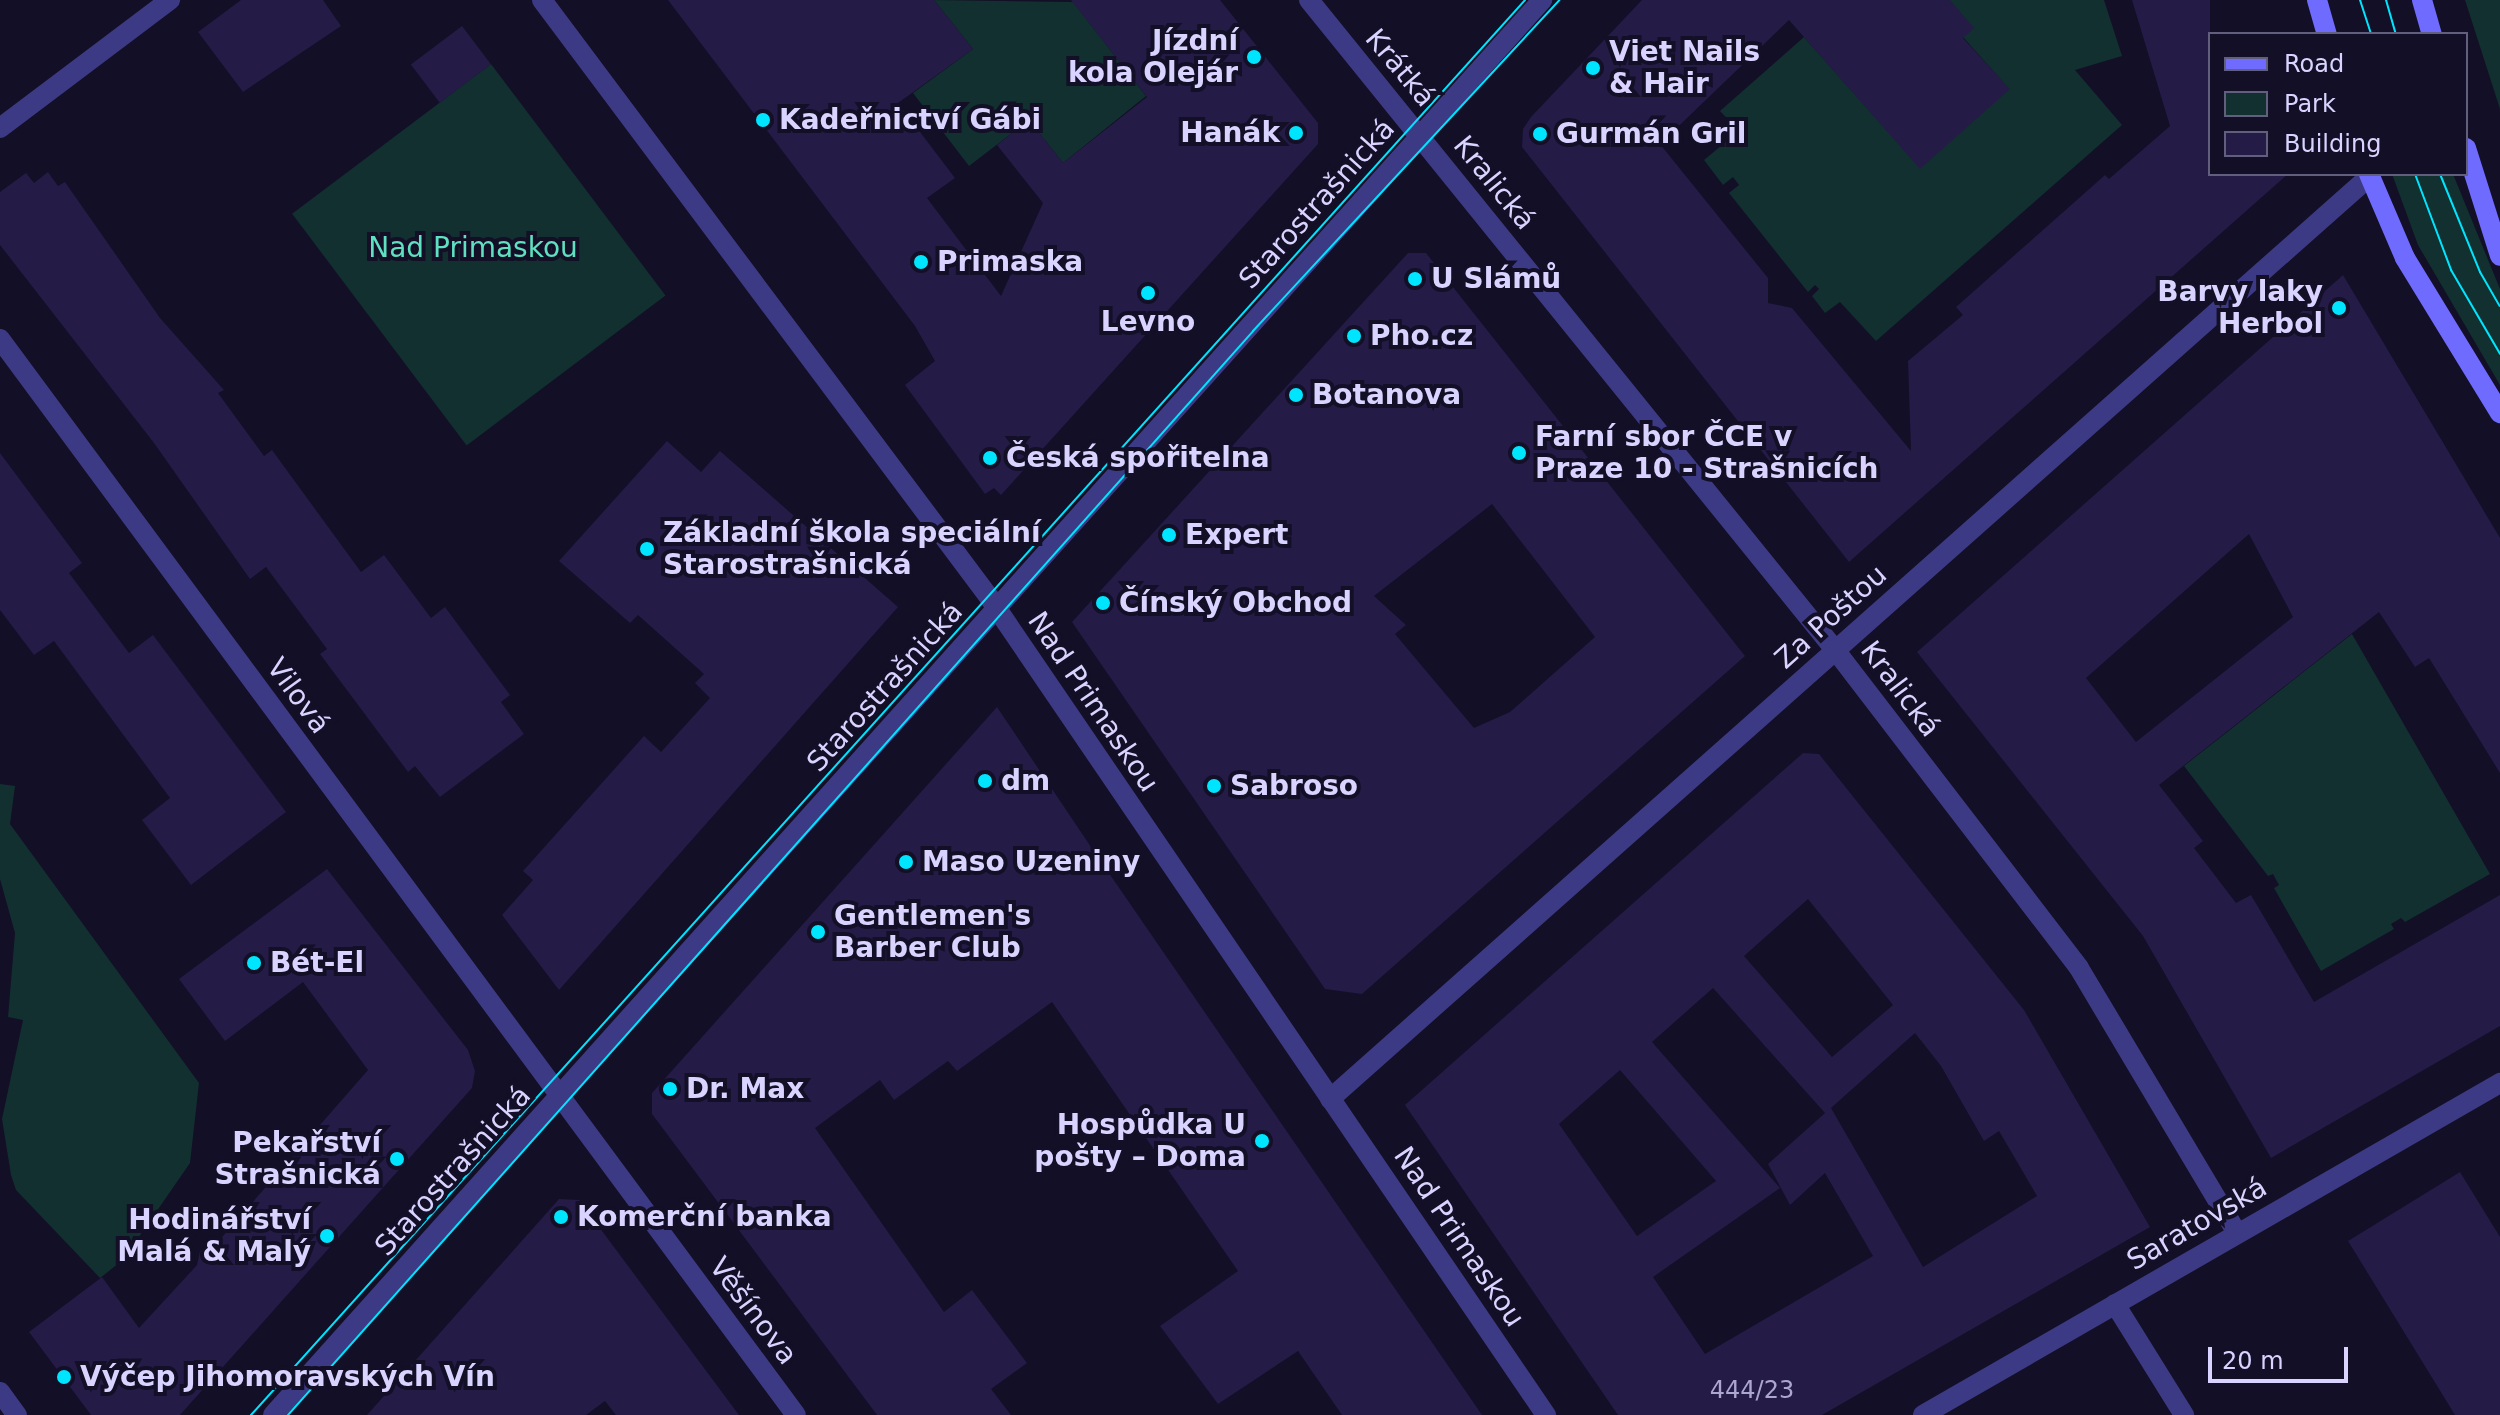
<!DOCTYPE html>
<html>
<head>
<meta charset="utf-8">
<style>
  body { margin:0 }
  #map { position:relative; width:2500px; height:1415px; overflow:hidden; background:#130f26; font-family:"DejaVu Sans",sans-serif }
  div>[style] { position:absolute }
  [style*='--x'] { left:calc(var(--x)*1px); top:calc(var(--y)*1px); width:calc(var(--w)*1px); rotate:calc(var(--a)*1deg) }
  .green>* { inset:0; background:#12302f; transform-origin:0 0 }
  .building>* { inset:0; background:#241b47; transform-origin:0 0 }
  .street>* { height:20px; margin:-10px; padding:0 10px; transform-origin:10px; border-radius:10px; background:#3d3a85 }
  .secondary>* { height:20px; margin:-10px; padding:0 10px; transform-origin:10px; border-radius:10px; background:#6f6bff }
  .tram>* { height:2px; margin:-1px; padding:0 1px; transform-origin:1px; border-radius:1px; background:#00e5ff }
  .dots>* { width:22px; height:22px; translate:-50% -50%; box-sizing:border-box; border:4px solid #130f26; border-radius:50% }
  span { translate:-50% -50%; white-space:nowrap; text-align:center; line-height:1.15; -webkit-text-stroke:8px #130f26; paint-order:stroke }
  .number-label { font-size:24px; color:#aca6d1 }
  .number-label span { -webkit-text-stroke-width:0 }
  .poi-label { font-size:28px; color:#d9d4ff; font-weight:700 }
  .right { translate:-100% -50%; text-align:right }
  .left { translate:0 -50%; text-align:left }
  .street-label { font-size:28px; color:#d9d4ff }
  .park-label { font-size:28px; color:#5fe0c0 }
  .legend { position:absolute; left:2208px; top:32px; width:260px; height:144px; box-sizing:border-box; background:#130f26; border:2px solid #625e7d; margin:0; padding:10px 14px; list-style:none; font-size:24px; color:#d9d4ff }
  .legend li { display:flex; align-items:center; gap:16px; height:40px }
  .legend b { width:40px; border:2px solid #625e7d }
  .scale { position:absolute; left:2208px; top:1347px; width:140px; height:36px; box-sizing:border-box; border:4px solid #d9d4ff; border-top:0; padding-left:10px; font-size:24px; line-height:28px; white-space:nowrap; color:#d9d4ff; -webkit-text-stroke:6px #130f26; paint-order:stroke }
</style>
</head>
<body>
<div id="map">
  <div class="green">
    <i style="clip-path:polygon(934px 0,1073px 2px,1146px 96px,1063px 163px,1029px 120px,969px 166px,913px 93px,973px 49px)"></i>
    <i style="clip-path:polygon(1930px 0,2104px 0,2122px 56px,2075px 70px,2122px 125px,1876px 341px,1840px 302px,1825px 313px,1812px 296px,1819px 289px,1815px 285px,1808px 292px,1729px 193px,1739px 185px,1733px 177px,1723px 185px,1704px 160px,1739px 131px,1720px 111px,1804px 37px,1914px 161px,2003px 82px)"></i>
    <i style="clip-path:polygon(2465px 0,2500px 0,2500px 109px)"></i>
    <i style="left:491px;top:64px;width:290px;height:249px;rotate:53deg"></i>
    <i style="clip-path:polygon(2392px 174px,2453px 174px,2500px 289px,2500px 385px,2418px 245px)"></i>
    <i style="clip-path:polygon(2352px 634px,2490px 874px,2405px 922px,2401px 918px,2391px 924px,2394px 929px,2321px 971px,2274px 888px,2279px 885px,2273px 874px,2268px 876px,2184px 766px)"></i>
    <i style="clip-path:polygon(0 784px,15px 786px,10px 824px,199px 1083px,190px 1163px,123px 1260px,100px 1278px,16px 1190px,11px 1175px,2px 1119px,23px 1020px,8px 1017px,15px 933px,0 879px)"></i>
  </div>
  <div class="building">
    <i style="clip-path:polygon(241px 0,323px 0,341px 26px,243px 92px,198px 32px)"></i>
    <i style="clip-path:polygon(668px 0,934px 0,973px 49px,898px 103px,955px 178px,927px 198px,1001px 296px,1043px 203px,997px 145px,1029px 120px,1063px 163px,1147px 97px,1071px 0,1220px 0,1318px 123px,1318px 144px,1001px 495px,994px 488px,985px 494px,905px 385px,935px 361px,915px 326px)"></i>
    <i style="clip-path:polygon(1642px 0,1950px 0,1974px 28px,1963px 38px,2010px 89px,1920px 169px,1789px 20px,1660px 144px,1768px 278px,1768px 303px,1792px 308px,1911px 451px,1908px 361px,1963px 315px,1956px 307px,2105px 175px,2109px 179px,2170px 126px,2132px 0,2210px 0,2210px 174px,2288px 174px,1849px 562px,1522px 147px,1523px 129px,1531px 117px)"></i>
    <i style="left:462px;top:26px;width:48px;height:64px;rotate:53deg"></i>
    <i style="clip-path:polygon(48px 172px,58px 186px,65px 182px,160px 318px,224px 390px,218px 393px,264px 456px,272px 450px,361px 572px,384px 555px,431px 618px,445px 607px,510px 695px,501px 702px,524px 734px,440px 797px,415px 766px,408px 772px,320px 654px,327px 649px,266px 567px,250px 579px,154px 443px,0 245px,0 192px,26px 173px,34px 183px)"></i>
    <i style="clip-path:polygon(evenodd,1408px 253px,1426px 253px,1745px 656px,1362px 994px,1325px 989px,1072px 622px,1408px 253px,1492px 504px,1595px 637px,1510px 712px,1474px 728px,1395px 634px,1406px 625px,1374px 596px,1492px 504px)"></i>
    <i style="clip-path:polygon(evenodd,2343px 275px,2500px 538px,2500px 773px,2429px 658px,2415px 667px,2379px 612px,2159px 785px,2203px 841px,2194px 848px,2236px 903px,2251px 895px,2314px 1002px,2500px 895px,2500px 1026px,2271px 1158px,2143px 936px,1917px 652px,2343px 275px,2249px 534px,2293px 617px,2136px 742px,2086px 678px,2249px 534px)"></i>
    <i style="clip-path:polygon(667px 441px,701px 472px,720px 451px,898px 607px,559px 990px,502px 915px,533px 880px,523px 871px,644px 736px,661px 752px,710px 698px,695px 683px,704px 674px,638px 615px,630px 623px,559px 561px)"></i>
    <i style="clip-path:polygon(0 453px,82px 563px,69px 573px,129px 653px,153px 635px,286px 812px,191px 885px,142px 820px,170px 798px,54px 641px,34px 655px,0 610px)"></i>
    <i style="clip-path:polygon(997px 707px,1091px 847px,1482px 1415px,1342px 1415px,1298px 1351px,1218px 1404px,1160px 1326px,1238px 1271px,1052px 1002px,957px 1071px,948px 1061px,894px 1100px,880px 1080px,815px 1128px,944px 1312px,972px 1290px,1027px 1363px,991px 1389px,1011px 1415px,877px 1415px,652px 1114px,652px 1093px)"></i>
    <i style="clip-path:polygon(evenodd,1803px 753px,1819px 754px,2024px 1010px,2150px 1227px,1822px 1415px,1618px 1415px,1405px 1105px,1803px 753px,1808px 899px,1893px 1005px,1832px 1057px,1744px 956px,1808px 899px,1803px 753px,1713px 988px,1825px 1113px,1768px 1164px,1790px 1205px,1825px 1173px,1873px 1256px,1705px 1354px,1653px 1277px,1780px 1188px,1652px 1042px,1713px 988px,1803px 753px,1915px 1033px,1941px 1066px,1984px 1141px,1999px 1131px,2037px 1196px,1923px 1267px,1831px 1108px,1915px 1033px,1803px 753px,1620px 1070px,1716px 1181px,1637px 1236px,1559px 1124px,1620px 1070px)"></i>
    <i style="clip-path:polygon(327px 869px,468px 1050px,475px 1071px,472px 1088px,180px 1415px,91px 1415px,29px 1332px,102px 1277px,139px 1328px,197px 1265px,200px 1251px,217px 1243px,368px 1070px,303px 982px,225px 1041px,179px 979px)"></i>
    <i style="clip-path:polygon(2460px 1172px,2500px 1237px,2500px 1415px,2455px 1415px,2348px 1241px)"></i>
    <i style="clip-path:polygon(559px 1199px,579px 1200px,739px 1415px,616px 1415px,605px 1401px,586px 1415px,367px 1415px)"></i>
  </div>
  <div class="street">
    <i style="--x:542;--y:0;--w:746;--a:53.18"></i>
    <i style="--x:989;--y:597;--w:990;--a:55.75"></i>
    <i style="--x:1309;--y:0;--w:838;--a:51.01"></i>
    <i style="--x:1836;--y:651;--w:399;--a:52.5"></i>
    <i style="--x:2079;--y:968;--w:309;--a:59.2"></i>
    <i style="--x:0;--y:128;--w:213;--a:-37"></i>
    <i style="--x:0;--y:339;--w:1338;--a:53.51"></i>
    <i style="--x:1330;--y:1099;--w:1391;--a:-41.59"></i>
    <i style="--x:2115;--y:1304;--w:131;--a:58.1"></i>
    <i style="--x:0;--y:1392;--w:29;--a:54"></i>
    <i style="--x:273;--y:1415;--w:1901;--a:-48.11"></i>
    <i style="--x:1923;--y:1415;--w:666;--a:-29.92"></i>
  </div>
  <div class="secondary">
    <i style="--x:2317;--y:0;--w:35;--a:74"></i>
    <i style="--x:2422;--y:0;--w:35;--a:74"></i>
    <i style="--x:2466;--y:148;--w:113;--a:72.5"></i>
    <i style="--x:2369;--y:174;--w:91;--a:66.8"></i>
    <i style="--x:2405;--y:258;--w:182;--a:58.5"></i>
  </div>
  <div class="tram">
    <i style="--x:2360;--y:0;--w:36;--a:72"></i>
    <i style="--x:2386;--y:0;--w:35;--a:74"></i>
    <i style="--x:2415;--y:174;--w:103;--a:69.4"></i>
    <i style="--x:2451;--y:270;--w:97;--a:59.7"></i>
    <i style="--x:2440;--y:174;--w:106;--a:67.8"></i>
    <i style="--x:2480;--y:272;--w:39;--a:60"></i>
    <i style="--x:251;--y:1415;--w:1904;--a:-48"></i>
    <i style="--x:288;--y:1415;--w:1451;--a:-48.32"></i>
    <i style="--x:1253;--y:331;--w:451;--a:-47.2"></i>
  </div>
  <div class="dots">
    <i style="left:1254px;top:57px;background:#00e5ff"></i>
    <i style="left:1593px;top:68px;background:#00e5ff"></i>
    <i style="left:763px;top:120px;background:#00e5ff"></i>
    <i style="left:1296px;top:133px;background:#00e5ff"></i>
    <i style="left:1540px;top:134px;background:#00e5ff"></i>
    <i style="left:921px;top:262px;background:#00e5ff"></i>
    <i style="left:1415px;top:279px;background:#00e5ff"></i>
    <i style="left:1148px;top:293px;background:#00e5ff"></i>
    <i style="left:2339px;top:308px;background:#00e5ff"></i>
    <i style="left:1354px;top:336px;background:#00e5ff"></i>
    <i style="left:1296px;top:395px;background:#00e5ff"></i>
    <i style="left:1519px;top:453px;background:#00e5ff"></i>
    <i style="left:990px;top:458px;background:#00e5ff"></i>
    <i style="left:1169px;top:535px;background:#00e5ff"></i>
    <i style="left:647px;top:549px;background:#00e5ff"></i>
    <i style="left:1103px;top:603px;background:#00e5ff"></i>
    <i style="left:985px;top:781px;background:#00e5ff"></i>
    <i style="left:1214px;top:786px;background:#00e5ff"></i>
    <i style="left:906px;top:862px;background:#00e5ff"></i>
    <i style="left:818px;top:932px;background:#00e5ff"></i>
    <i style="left:254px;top:963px;background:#00e5ff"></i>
    <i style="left:670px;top:1089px;background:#00e5ff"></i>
    <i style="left:1262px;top:1141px;background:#00e5ff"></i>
    <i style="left:397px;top:1159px;background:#00e5ff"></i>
    <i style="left:561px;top:1217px;background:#00e5ff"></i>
    <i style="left:327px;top:1236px;background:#00e5ff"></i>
    <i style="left:64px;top:1377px;background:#00e5ff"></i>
  </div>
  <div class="number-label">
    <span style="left:1752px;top:1391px">444/23</span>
  </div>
  <div class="poi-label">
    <span class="right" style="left:1238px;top:57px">Jízdní<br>kola Olejár</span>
    <span class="left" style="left:1609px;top:68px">Viet Nails<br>&amp; Hair</span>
    <span class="left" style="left:779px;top:120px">Kadeřnictví Gábi</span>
    <span class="right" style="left:1280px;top:133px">Hanák</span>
    <span class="left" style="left:1556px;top:134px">Gurmán Gril</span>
    <span class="left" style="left:937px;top:262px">Primaska</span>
    <span class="left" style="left:1431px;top:279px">U Slámů</span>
    <span class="right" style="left:2323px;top:308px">Barvy laky<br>Herbol</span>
    <span style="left:1148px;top:322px">Levno</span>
    <span class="left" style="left:1370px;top:336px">Pho.cz</span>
    <span class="left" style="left:1312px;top:395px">Botanova</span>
    <span class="left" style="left:1535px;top:453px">Farní sbor ČCE v<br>Praze 10 - Strašnicích</span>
    <span class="left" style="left:1006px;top:458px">Česká spořitelna</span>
    <span class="left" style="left:663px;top:549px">Základní škola speciální<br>Starostrašnická</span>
    <span class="left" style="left:1185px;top:535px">Expert</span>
    <span class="left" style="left:1119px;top:603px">Čínský Obchod</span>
    <span class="left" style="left:1001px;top:781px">dm</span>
    <span class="left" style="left:1230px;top:786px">Sabroso</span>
    <span class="left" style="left:922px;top:862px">Maso Uzeniny</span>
    <span class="left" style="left:834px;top:932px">Gentlemen's<br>Barber Club</span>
    <span class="left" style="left:270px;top:963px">Bét-El</span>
    <span class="left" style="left:686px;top:1089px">Dr. Max</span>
    <span class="right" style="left:1246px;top:1141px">Hospůdka U<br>pošty – Doma</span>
    <span class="right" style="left:381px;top:1159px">Pekařství<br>Strašnická</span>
    <span class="left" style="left:577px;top:1217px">Komerční banka</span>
    <span class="right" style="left:311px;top:1236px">Hodinářství<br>Malá &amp; Malý</span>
    <span class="left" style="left:80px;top:1377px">Výčep Jihomoravských Vín</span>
  </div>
  <div class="street-label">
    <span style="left:1400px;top:68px;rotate:50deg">Krátká</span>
    <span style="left:1494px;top:183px;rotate:51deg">Kralická</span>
    <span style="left:1317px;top:204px;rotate:-48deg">Starostrašnická</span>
    <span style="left:1831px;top:617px;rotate:-42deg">Za Poštou</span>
    <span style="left:885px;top:687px;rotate:-48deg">Starostrašnická</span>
    <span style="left:1900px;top:689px;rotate:53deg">Kralická</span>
    <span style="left:298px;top:696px;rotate:54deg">Vilová</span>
    <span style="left:1093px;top:702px;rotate:56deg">Nad Primaskou</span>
    <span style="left:453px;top:1171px;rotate:-48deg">Starostrašnická</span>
    <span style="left:2197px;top:1224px;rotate:-30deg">Saratovská</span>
    <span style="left:1459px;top:1237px;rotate:56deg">Nad Primaskou</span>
    <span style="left:753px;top:1311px;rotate:53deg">Věšínova</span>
  </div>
  <div class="park-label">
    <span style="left:473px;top:248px">Nad Primaskou</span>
  </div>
  <ul class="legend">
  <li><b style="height:10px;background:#6f6bff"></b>Road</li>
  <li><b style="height:22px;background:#12302f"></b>Park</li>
  <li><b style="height:22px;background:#241b47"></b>Building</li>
  </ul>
  <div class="scale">20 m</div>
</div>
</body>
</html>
